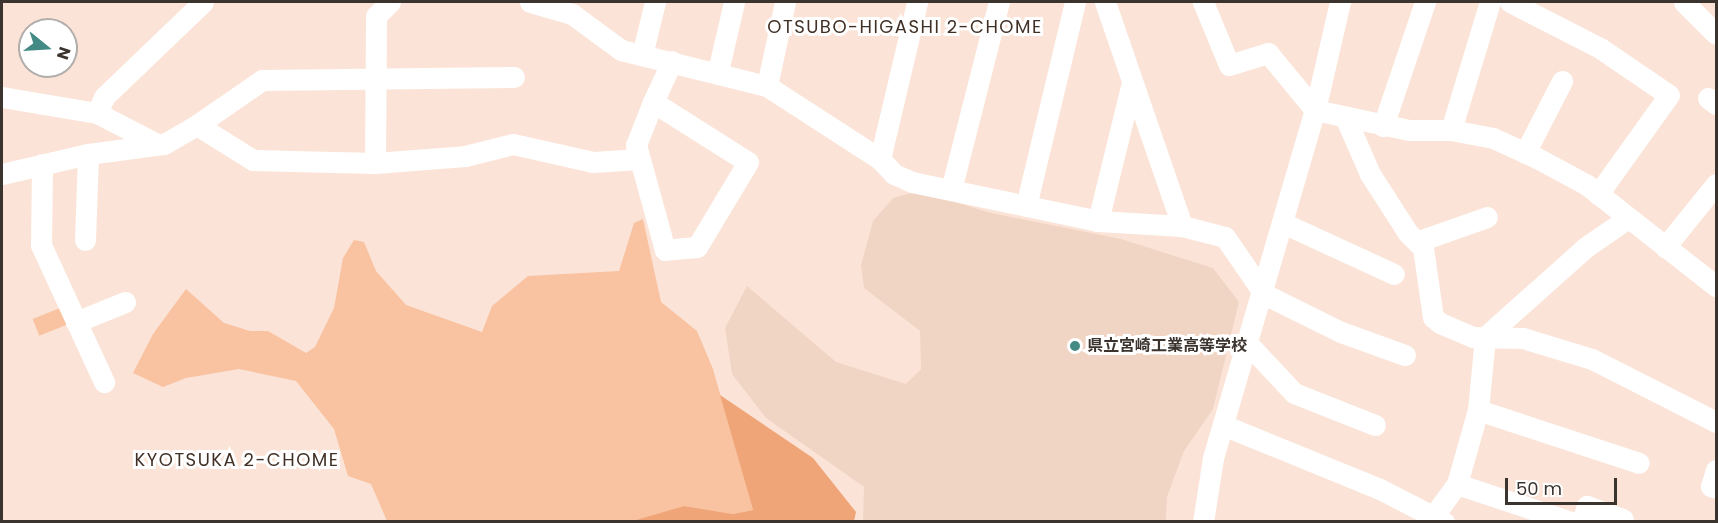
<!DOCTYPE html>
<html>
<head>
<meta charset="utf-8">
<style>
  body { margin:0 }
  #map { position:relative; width:1718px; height:523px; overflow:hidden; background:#fbe4d7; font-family:Poppins,"Noto Sans JP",sans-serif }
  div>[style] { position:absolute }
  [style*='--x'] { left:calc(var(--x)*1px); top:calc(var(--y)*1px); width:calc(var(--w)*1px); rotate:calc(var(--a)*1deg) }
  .built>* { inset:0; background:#f1d5c4 }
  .green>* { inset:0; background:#f9c2a0; transform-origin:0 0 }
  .forest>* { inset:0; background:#efa577 }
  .minor>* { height:21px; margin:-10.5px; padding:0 10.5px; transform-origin:10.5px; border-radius:10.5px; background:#fff }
  .dots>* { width:16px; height:16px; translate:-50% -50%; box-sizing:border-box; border:3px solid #fff; border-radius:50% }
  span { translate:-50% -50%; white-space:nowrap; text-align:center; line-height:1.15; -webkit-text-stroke:6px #fff; paint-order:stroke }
  .poi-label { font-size:16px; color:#3b332e; font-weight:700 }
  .left { translate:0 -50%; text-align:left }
  .neighbourhood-label { font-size:18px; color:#413025; letter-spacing:1.5px }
  .frame { position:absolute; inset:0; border:3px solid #3b332e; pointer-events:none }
  .north { position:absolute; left:18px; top:18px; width:60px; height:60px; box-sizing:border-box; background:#fff; border:2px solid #b1adab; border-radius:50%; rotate:108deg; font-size:16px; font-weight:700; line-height:24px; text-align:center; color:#3b332e }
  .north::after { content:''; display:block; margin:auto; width:21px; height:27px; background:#438a84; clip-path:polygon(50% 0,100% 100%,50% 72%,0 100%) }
  .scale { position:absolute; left:1505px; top:478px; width:112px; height:27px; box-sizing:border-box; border:3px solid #3b332e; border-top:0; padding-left:8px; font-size:18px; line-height:21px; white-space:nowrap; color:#3b332e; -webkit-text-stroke:4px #fff; paint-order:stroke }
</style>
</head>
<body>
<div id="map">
  <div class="built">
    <i style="clip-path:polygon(919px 191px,991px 213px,1121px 239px,1213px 268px,1239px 302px,1213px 409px,1184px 451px,1167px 497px,1166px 521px,863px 521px,864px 487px,766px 418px,732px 374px,725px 328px,747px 286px,836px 362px,906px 384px,921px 369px,920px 331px,864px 288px,861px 265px,873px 221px,893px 198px)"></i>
  </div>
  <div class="green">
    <i style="clip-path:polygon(643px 219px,661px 302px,697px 331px,713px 369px,753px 510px,733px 514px,684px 506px,633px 522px,387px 521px,371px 484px,348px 476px,334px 429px,296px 381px,239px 369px,186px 378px,163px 387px,133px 373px,153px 334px,186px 289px,224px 323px,250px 331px,268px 331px,306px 353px,315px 347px,334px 308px,343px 258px,354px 240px,364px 242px,376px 271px,406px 305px,482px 332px,492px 306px,528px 276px,619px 271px,634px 223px)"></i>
    <i style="left:65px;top:306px;width:18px;height:35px;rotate:68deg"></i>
  </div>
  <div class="forest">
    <i style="clip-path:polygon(720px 395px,813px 458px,856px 512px,854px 521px,633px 521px,684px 506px,733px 514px,753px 510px)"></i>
  </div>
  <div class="minor">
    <i style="--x:530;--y:2;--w:44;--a:15.9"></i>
    <i style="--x:572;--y:14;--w:61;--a:36.3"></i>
    <i style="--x:621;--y:50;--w:150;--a:13.9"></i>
    <i style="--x:767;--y:86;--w:135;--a:32.9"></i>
    <i style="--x:880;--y:159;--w:21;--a:47"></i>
    <i style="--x:894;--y:174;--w:20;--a:24"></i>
    <i style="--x:912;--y:182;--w:190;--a:11.8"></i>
    <i style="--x:1098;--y:221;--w:84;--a:3.4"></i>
    <i style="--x:1182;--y:226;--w:44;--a:14.3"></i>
    <i style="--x:1225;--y:237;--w:69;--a:55.6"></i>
    <i style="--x:1264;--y:294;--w:86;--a:26.3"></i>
    <i style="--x:1341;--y:332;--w:68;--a:19.8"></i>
    <i style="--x:1105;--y:2;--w:237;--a:71"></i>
    <i style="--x:1203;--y:2;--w:68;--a:67.6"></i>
    <i style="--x:1229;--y:65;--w:41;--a:-17.1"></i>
    <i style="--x:1268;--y:53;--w:74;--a:50.5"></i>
    <i style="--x:1315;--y:110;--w:96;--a:12"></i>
    <i style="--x:1409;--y:130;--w:42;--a:0"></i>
    <i style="--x:1451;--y:130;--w:43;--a:10.8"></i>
    <i style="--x:1493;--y:138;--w:48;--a:24.4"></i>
    <i style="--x:1537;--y:158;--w:57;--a:28.4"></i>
    <i style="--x:1587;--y:185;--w:164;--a:38.1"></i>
    <i style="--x:1510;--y:2;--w:101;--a:27.1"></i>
    <i style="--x:1600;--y:48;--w:83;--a:34.3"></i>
    <i style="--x:1669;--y:95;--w:122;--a:125.6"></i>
    <i style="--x:1684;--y:2;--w:45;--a:45"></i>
    <i style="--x:642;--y:55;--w:55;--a:-76.2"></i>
    <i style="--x:718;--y:71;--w:71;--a:-76.9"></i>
    <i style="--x:767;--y:86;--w:86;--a:-77.9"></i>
    <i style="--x:2;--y:97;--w:96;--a:9.6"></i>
    <i style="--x:97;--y:113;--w:65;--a:27.3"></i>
    <i style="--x:1708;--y:98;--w:10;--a:37"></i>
    <i style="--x:653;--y:102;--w:112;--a:32.3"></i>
    <i style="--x:748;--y:162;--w:99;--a:121"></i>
    <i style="--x:697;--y:247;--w:32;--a:175"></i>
    <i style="--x:665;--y:250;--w:109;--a:-105.4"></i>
    <i style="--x:636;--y:145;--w:46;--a:-68.4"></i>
    <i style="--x:653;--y:102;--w:45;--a:-65.1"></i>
    <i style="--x:97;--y:113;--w:17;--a:-66"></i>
    <i style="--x:104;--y:97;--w:137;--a:-43.8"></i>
    <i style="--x:1346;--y:119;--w:60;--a:66.4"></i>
    <i style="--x:1370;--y:174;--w:70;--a:57.2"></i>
    <i style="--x:1408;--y:233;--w:21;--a:45"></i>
    <i style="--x:1423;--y:248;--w:70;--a:81.8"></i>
    <i style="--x:1433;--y:317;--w:9;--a:41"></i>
    <i style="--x:1440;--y:323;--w:36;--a:23"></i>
    <i style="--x:1473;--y:337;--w:50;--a:1.1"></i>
    <i style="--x:1523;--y:338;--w:72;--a:16.9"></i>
    <i style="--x:1592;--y:359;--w:139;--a:26.9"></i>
    <i style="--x:197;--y:125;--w:79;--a:-34.7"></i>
    <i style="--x:262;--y:80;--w:252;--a:-0.7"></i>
    <i style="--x:1383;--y:126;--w:131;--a:-71.3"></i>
    <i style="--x:1451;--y:130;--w:134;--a:-73.1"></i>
    <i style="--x:1525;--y:153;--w:81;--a:-62.8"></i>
    <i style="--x:880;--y:159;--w:161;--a:-76.7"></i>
    <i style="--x:375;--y:163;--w:147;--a:-89.6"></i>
    <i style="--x:376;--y:16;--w:20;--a:-45"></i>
    <i style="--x:42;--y:164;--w:81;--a:90.7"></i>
    <i style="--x:41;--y:245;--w:151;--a:65.3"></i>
    <i style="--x:2;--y:174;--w:88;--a:-13.1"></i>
    <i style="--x:88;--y:154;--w:77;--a:-7.5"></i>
    <i style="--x:164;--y:144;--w:38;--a:-30"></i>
    <i style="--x:197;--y:125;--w:66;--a:32"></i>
    <i style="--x:253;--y:160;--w:122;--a:1.4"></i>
    <i style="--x:375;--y:163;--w:90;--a:-4.4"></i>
    <i style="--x:465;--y:156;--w:49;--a:-14"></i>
    <i style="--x:513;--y:144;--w:82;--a:12.7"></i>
    <i style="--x:593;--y:162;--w:46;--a:-3.7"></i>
    <i style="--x:951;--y:190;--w:194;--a:-75.7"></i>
    <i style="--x:1026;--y:206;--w:210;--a:-76.5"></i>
    <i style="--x:1098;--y:221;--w:142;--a:-76.2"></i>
    <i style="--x:1283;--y:223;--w:122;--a:24.7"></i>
    <i style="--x:85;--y:240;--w:86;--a:-88"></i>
    <i style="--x:1419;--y:241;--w:72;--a:-19.4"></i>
    <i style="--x:1665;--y:247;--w:81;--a:-51"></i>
    <i style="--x:76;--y:322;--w:53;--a:-22.2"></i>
    <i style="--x:1248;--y:344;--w:67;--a:46.8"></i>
    <i style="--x:1294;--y:393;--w:87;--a:21.6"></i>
    <i style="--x:1478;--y:410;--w:169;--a:18.2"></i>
    <i style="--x:1223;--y:425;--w:170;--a:22.2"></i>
    <i style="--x:1380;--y:489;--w:72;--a:27.3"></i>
    <i style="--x:1716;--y:470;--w:17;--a:107"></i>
    <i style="--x:1711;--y:486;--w:5;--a:22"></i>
    <i style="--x:1457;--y:484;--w:120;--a:18.4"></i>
    <i style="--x:1435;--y:514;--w:37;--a:-54"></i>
    <i style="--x:1457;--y:484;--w:77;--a:-74.2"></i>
    <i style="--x:1478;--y:410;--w:73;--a:-84.5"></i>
    <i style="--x:1485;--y:337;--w:135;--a:-41.7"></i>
    <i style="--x:1586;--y:247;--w:51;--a:-34.6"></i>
    <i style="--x:1203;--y:522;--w:65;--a:-81.1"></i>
    <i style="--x:1213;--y:458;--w:363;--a:-73.7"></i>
    <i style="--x:1315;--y:110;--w:111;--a:-77"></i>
    <i style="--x:1582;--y:522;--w:17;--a:-73"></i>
    <i style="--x:1587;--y:506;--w:38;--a:20"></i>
  </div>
  <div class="dots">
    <i style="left:1075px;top:346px;background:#438a84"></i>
  </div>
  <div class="poi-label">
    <span class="left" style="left:1087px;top:346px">県立宮崎工業高等学校</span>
  </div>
  <div class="neighbourhood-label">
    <span style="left:905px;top:27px">OTSUBO-HIGASHI 2-CHOME</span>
    <span style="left:237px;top:460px">KYOTSUKA 2-CHOME</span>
  </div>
  <div class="frame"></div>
  <div class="north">N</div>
  <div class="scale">50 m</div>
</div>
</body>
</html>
